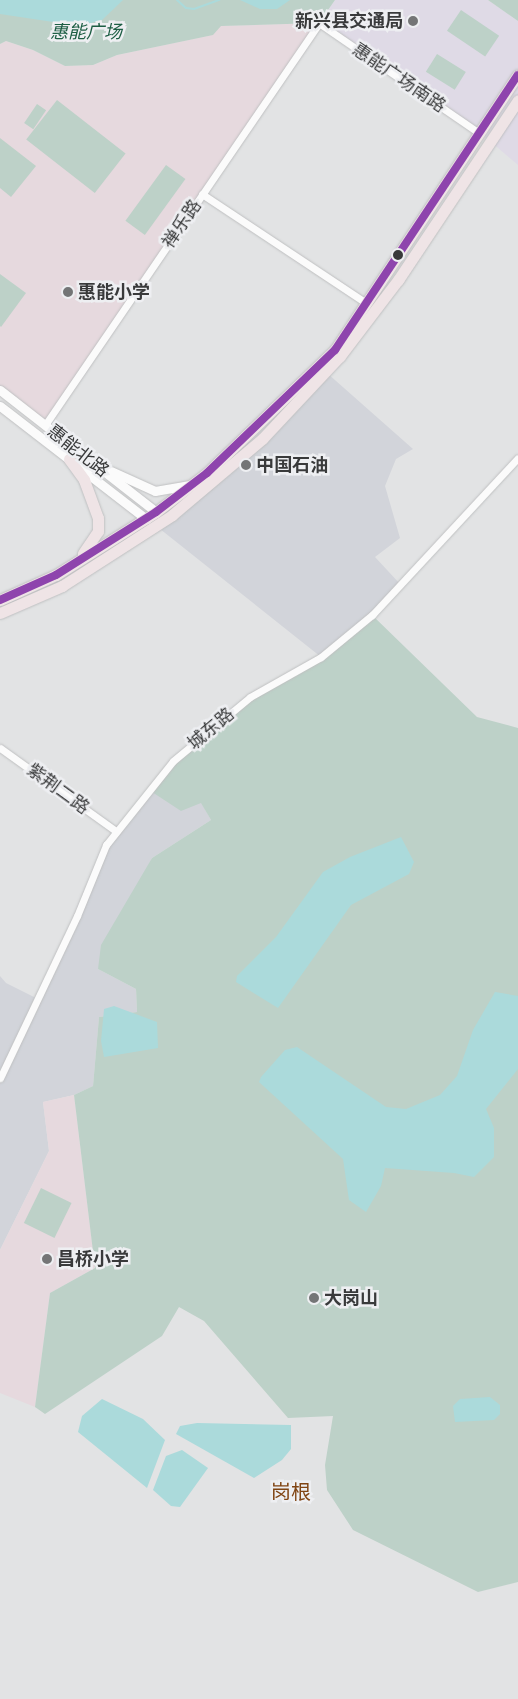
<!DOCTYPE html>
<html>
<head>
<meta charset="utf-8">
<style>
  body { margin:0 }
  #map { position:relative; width:518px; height:1699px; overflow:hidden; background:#e2e3e4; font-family:Lora,"Noto Sans SC",serif }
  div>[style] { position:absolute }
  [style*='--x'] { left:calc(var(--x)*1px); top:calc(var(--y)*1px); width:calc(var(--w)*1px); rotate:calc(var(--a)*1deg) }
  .commercial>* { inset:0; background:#dfdae6 }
  .built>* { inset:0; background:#d2d4da }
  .education>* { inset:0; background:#e6d9de }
  .green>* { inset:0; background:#bdd1c8; transform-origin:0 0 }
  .water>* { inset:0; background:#abdadb }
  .stream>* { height:2px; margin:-1px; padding:0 1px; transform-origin:1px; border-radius:1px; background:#abdadb }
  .roads { filter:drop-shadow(0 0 1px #bfc0c1) drop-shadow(0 0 1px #bfc0c1) }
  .minor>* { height:7px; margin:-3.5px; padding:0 3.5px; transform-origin:3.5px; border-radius:3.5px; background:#fbfbfb }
  .tertiary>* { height:9px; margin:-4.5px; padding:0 4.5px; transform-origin:4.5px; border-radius:4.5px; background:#fbfbfb }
  .trunk>* { height:11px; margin:-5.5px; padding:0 5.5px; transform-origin:5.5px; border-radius:5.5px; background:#efe4e6 }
  .bus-1>* { height:8px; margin:-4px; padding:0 4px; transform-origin:4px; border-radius:4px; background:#8e44ad }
  .dots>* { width:14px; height:14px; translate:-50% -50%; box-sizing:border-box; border:2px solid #eeeff2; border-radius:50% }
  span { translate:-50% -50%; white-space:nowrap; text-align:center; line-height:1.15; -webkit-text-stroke:5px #eeeff2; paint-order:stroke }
  .poi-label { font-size:18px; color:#393a3b; font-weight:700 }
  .right { translate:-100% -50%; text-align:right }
  .left { translate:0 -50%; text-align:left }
  .park-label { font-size:18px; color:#1d5e44; font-style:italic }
  .street-label { font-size:18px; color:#393a3b }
  .quarter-label { font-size:20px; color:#804514 }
</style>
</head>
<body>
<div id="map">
  <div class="commercial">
    <i style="clip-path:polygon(335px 0,488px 0,518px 21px,518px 100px,513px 107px,518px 111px,518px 165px,490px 141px,319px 23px)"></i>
  </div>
  <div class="built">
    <i style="clip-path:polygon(327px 373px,413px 449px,396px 459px,385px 486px,400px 538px,375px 557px,401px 585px,321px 657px,155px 525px,172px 515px)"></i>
    <i style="clip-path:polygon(149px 790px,201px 802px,211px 820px,152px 858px,98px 969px,136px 989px,137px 1012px,99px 1017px,93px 1086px,74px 1095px,43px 1102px,49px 1151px,0 1250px,0 976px,6px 983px,38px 999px,106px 845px)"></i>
  </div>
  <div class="education">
    <i style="clip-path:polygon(319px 23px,45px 425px,0 390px,0 44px,6px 41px,33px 50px,65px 66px,93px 65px,117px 55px,212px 35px,220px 26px)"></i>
    <i style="clip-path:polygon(74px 1095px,95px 1268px,50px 1293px,35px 1407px,0 1393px,0 1250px,49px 1151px,43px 1102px)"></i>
  </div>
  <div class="green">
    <i style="clip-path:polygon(0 0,335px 0,319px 23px,221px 26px,213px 35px,117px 55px,93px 65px,65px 66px,33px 50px,6px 41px,0 44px)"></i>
    <i style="clip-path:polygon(488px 0,518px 0,518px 21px)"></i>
    <i style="left:461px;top:10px;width:46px;height:25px;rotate:34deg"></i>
    <i style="left:437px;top:54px;width:34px;height:21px;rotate:32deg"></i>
    <i style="left:57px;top:100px;width:87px;height:50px;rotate:38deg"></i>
    <i style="left:37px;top:104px;width:11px;height:23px;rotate:34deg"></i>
    <i style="clip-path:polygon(0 138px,36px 166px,11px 197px,0 188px)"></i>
    <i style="left:166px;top:165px;width:24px;height:69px;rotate:36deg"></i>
    <i style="clip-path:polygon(0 274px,26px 293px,1px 327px,0 326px)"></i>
    <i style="clip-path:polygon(372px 615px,477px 717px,518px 728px,518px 1582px,478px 1592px,353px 1530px,327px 1490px,325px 1465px,333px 1416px,288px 1418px,204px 1321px,179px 1307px,162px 1336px,45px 1414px,35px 1407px,50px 1293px,95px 1268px,74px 1095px,93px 1086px,99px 1017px,137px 1012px,136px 989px,98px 969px,101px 945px,152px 858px,211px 820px,201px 803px,181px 811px,149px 790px,173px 761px,250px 697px,321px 657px)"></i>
    <i style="left:41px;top:1188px;width:34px;height:39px;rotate:26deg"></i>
  </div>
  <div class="water">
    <i style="clip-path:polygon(0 0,123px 0,102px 20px,80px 26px,0 14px)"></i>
    <i style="clip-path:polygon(240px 0,290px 0,277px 9px,260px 9px)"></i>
    <i style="clip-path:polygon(401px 837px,414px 862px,409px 874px,351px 905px,278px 1008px,236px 982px,237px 976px,276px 937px,323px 872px,350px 857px)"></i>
    <i style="clip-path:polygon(495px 992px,518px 996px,518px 1069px,486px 1109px,494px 1128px,494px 1157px,474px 1177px,454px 1173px,385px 1168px,381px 1186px,366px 1212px,349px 1200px,343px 1159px,259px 1082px,261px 1077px,285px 1050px,297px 1047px,386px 1107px,406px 1109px,440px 1095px,457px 1076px,473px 1030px)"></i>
    <i style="clip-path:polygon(114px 1006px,157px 1022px,158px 1048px,104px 1057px,101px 1041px,104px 1009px)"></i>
    <i style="clip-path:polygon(490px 1397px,500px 1405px,500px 1414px,494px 1420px,455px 1422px,453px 1406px,460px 1399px)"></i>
    <i style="clip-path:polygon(102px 1399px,143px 1419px,165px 1440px,147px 1488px,78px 1432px,82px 1416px)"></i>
    <i style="clip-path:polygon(197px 1423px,291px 1425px,291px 1449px,282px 1460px,254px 1478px,176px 1434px,180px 1426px)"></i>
    <i style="clip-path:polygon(182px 1450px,208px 1468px,180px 1507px,171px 1506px,153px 1490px,166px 1456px)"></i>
  </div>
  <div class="stream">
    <i style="--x:177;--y:0;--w:12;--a:42"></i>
    <i style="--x:186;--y:8;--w:8;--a:7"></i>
    <i style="--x:194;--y:9;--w:27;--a:-20"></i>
  </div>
  <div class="roads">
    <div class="minor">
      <i style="--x:202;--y:194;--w:197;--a:33.6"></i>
      <i style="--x:45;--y:425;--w:486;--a:-55.7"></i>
      <i style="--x:319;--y:23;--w:194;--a:34.5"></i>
      <i style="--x:0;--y:748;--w:143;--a:35.6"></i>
      <i style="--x:0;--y:1078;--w:179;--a:-64.6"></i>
      <i style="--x:77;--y:916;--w:77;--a:-67.8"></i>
      <i style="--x:106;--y:845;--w:107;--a:-51.4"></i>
      <i style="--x:173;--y:761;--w:100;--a:-39.7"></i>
      <i style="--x:250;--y:697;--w:81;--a:-29.4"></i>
      <i style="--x:321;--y:657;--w:66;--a:-39.5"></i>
      <i style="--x:372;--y:615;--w:214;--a:-47.1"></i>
    </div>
    <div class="tertiary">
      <i style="--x:0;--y:390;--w:198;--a:38"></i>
      <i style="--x:0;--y:406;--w:185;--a:37.7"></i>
      <i style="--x:111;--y:471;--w:48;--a:24.4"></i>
      <i style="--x:155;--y:491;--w:34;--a:-10"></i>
    </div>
    <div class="trunk">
      <i style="--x:69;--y:459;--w:26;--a:54"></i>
      <i style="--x:84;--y:480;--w:40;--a:69.8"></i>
      <i style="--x:98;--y:518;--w:13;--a:90"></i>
      <i style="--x:98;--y:531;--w:27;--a:124"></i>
      <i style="--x:0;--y:600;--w:61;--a:-24.1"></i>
      <i style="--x:56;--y:575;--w:118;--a:-32.2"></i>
      <i style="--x:156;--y:512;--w:64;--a:-37.4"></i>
      <i style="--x:207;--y:473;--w:178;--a:-43.9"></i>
      <i style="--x:335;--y:350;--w:330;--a:-56.4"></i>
      <i style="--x:0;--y:613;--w:68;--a:-23.5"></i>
      <i style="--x:62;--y:586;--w:131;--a:-32.8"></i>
      <i style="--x:172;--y:515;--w:119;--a:-40.2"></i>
      <i style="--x:263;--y:438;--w:112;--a:-46.8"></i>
      <i style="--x:340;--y:356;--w:96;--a:-52.7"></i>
      <i style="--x:398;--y:280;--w:216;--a:-56.3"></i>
    </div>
  </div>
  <div class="bus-1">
    <i style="--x:0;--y:600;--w:61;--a:-24.1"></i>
    <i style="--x:56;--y:575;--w:118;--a:-32.2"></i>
    <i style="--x:156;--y:512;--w:64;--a:-37.4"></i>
    <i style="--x:207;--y:473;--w:178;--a:-43.9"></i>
    <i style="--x:335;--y:350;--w:330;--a:-56.4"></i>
  </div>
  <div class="dots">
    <i style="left:413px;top:21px;background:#747576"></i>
    <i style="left:398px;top:255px;background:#393a3b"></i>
    <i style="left:68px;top:292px;background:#747576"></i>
    <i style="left:246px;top:465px;background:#747576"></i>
    <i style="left:47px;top:1259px;background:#747576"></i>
    <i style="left:314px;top:1298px;background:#747576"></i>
  </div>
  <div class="poi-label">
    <span class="right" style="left:403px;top:21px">新兴县交通局</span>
    <span class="left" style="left:78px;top:292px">惠能小学</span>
    <span class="left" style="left:256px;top:465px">中国石油</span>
    <span class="left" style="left:57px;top:1259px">昌桥小学</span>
    <span class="left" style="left:324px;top:1298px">大岗山</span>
  </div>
  <div class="park-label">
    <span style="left:86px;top:32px">惠能广场</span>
  </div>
  <div class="street-label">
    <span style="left:399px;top:78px;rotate:34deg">惠能广场南路</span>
    <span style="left:182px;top:224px;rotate:-56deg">禅乐路</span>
    <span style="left:78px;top:451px;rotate:38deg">惠能北路</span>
    <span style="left:211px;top:729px;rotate:-40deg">城东路</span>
    <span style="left:58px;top:789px;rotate:36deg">紫荆二路</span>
  </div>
  <div class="quarter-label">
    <span style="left:291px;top:1491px">岗根</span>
  </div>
</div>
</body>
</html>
